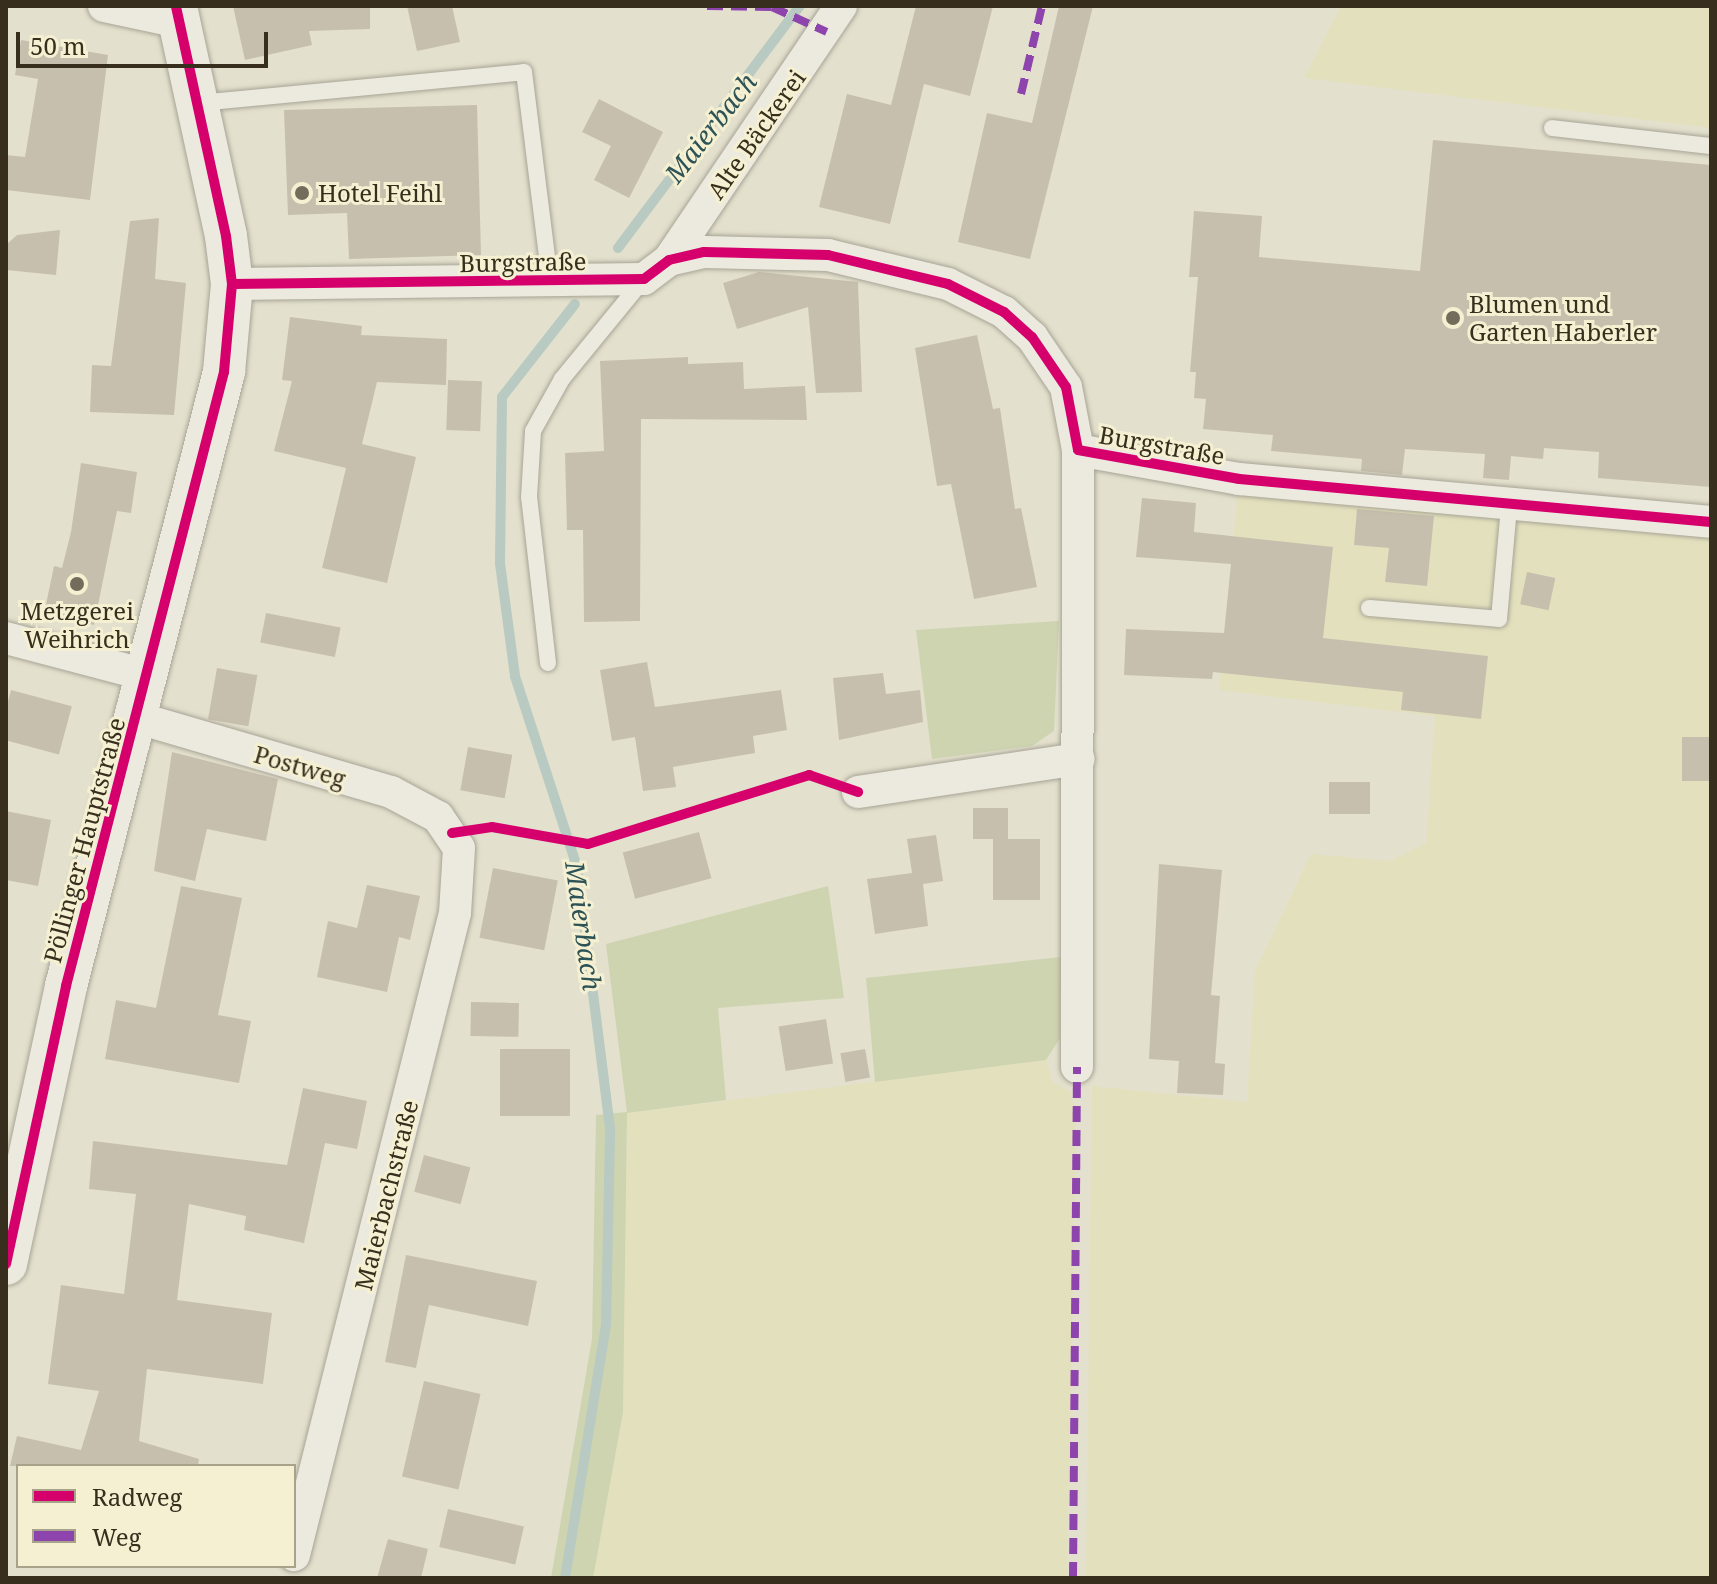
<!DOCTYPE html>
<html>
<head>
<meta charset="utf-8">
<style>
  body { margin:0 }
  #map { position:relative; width:1717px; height:1584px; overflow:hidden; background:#e3e0cd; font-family:"Noto Serif",serif }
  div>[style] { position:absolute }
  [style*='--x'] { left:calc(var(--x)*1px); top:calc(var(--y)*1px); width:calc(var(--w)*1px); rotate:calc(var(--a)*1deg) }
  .farmland>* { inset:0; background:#e3e1bd }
  .green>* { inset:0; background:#ced4af }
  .stream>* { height:10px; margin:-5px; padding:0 5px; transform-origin:5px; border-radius:5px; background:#b8cac1 }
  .building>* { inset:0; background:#c7bfae; transform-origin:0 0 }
  .roads { filter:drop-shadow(0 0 2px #a8a496) drop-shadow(0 0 2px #a8a496) }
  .service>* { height:16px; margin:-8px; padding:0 8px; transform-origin:8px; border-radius:8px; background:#ece9de }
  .minor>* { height:32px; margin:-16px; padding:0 16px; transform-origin:16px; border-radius:16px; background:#ece9de }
  .tertiary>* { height:42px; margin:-21px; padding:0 21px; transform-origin:21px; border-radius:21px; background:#ece9de }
  .quiet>* { height:8px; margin-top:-4px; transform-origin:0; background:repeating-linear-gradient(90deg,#8e44ad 0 16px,transparent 0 24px) }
  .cycleway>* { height:10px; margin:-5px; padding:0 5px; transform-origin:5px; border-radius:5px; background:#d6006c }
  .dots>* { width:22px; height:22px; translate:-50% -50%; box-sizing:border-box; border:4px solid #f5f0d2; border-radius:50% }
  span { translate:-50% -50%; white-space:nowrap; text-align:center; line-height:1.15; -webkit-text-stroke:6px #f5f0d2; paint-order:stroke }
  .street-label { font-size:24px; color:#372e1e }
  .poi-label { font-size:24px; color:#372e1e }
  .left { translate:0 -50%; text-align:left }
  .water-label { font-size:26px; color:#2d5356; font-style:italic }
  .frame { position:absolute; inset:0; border:8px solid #372e1e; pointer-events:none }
  .legend { position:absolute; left:16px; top:1464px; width:280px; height:104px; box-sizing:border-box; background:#f5f0d2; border:2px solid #a9a28a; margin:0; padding:10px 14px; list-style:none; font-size:24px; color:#372e1e }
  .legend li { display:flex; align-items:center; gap:16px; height:40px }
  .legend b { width:40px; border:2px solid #a9a28a }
  .scale { position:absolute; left:16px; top:32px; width:252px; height:36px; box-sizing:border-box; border:4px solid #372e1e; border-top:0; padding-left:10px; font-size:24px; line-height:28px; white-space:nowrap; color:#372e1e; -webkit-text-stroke:6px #f5f0d2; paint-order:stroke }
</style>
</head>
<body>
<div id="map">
  <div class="farmland">
    <i style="clip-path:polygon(1341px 6px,1711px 6px,1711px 128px,1304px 78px)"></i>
    <i style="clip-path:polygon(1238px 489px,1711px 532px,1711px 1578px,1086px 1578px,1092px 1086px,1247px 1102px,1255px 971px,1311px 854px,1390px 861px,1426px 843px,1435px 716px,1219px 690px)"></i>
    <i style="clip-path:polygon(1046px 1060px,1053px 1082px,1071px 1092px,1076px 1128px,1067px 1578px,593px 1578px,623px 1412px,627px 1113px)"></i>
  </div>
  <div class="green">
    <i style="clip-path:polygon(1059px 621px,1054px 731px,1032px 746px,932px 759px,916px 630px)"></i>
    <i style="clip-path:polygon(828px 886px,844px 998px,718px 1008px,726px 1100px,627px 1113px,623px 1412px,593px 1578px,551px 1578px,592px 1339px,596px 1115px,627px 1112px,606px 944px)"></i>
    <i style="clip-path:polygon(1061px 957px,1060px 1038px,1046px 1060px,875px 1082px,866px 978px)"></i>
  </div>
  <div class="stream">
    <i style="--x:618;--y:248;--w:303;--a:-53.1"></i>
    <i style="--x:565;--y:1578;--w:255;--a:-80.8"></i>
    <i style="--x:606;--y:1326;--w:198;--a:-88.8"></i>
    <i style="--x:610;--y:1128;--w:263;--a:-97.2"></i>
    <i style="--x:577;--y:867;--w:201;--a:-108"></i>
    <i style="--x:515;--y:676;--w:114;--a:-97.6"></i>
    <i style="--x:500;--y:563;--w:166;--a:-89.3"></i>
    <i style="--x:502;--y:397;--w:118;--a:-51.9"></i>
  </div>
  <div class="building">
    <i style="clip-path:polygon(233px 6px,370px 6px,370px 29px,309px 31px,312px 45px,245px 60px)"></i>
    <i style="clip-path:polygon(407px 6px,452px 6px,460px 42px,417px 51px)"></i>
    <i style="clip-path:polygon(916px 6px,993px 6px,970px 96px,924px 84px,890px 224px,819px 207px,847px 94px,891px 105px)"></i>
    <i style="clip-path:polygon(1059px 6px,1093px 6px,1030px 259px,958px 242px,987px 113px,1032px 123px)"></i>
    <i style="clip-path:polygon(21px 40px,108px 55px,90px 200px,6px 190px,6px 155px,25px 157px,38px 79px,15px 75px)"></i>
    <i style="clip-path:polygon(599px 99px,663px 132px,629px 198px,594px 180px,611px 146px,582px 132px)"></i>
    <i style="clip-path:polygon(477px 105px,481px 255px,349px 259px,347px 213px,288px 215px,284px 110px)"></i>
    <i style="clip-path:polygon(1433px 140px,1711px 165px,1711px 487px,1598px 478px,1599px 452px,1544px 448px,1543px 459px,1511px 456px,1509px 480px,1483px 478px,1485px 454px,1405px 449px,1402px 475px,1361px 471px,1362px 459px,1271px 451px,1273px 435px,1203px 429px,1206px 399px,1194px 398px,1196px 372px,1190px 372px,1198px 277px,1189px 277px,1194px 211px,1262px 216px,1259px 257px,1420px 271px)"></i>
    <i style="clip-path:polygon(159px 218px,155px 279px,186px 283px,174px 415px,90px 412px,92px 365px,111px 366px,130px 221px)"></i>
    <i style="clip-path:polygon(60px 230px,56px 275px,6px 270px,6px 245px,17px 235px)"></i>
    <i style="clip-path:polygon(759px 272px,858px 282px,862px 392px,816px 393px,808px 307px,737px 329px,723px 283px)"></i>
    <i style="clip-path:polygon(290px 317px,362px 326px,361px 335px,447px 339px,446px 385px,377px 382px,362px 444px,416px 457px,387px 583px,322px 568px,346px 468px,274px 451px,292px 381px,282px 380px)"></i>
    <i style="clip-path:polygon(977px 335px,993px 409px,1000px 408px,1015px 509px,1021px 508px,1037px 587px,974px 599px,951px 484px,937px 486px,915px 348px)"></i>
    <i style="clip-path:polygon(688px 357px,688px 364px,743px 362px,744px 389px,805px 386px,807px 420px,641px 419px,640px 621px,584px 622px,583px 530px,567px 530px,565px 453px,604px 451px,600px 361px)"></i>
    <i style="left:448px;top:380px;width:34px;height:50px;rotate:2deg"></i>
    <i style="clip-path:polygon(81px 463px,137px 472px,131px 513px,117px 511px,94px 625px,44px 614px,54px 566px,62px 568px,71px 532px)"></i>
    <i style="clip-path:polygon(1142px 498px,1196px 503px,1194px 532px,1333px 547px,1323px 638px,1488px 656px,1481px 719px,1401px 710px,1403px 692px,1213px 672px,1212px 679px,1124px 675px,1126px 629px,1224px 633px,1231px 564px,1136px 557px)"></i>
    <i style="clip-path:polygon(1357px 509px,1434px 516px,1427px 586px,1385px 582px,1389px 548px,1354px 545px)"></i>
    <i style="left:1527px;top:572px;width:29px;height:33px;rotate:12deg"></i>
    <i style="left:266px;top:613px;width:76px;height:30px;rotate:11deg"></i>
    <i style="clip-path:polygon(647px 662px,655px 707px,781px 690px,787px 730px,753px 736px,755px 753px,673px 767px,676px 787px,643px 791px,635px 737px,612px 741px,600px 670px)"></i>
    <i style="left:217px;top:668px;width:41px;height:52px;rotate:10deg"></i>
    <i style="clip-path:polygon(883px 673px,886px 694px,920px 690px,923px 722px,839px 740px,833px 678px)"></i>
    <i style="left:11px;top:690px;width:63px;height:50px;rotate:15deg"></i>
    <i style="left:1682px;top:737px;width:29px;height:44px"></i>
    <i style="left:468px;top:747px;width:45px;height:44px;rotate:10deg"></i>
    <i style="clip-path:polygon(172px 752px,278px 779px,266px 841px,207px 829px,195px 881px,154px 871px)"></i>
    <i style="left:1370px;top:782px;width:32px;height:41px;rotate:90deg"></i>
    <i style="left:973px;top:808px;width:35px;height:31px"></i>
    <i style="clip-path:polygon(6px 811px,51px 820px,38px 886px,6px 880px)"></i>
    <i style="left:699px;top:832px;width:48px;height:79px;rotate:75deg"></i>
    <i style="clip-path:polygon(936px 835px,943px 881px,923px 884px,928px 926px,875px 934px,867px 879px,912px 873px,907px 839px)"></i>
    <i style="left:993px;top:839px;width:47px;height:61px"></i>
    <i style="clip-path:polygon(1159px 864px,1222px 870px,1211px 995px,1220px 996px,1215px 1063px,1225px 1064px,1223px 1095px,1177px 1093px,1179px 1061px,1149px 1059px)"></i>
    <i style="left:493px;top:868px;width:66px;height:71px;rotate:11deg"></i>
    <i style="clip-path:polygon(367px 885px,420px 896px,410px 940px,399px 937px,387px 992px,317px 977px,328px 921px,357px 928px)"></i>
    <i style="clip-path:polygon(181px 886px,242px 898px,218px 1015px,251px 1021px,239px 1083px,105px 1059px,116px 1000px,156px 1008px)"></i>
    <i style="left:471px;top:1002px;width:48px;height:34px;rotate:1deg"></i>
    <i style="left:826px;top:1019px;width:45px;height:48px;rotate:81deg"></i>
    <i style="left:570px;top:1049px;width:67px;height:70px;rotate:90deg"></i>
    <i style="left:865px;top:1049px;width:29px;height:25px;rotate:80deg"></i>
    <i style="clip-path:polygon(303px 1088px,367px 1101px,357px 1149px,325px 1143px,304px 1243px,244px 1230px,246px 1216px,189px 1204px,177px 1300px,272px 1313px,263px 1384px,147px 1369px,139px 1441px,199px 1459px,198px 1466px,10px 1466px,17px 1436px,81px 1450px,99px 1391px,48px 1384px,61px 1285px,124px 1294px,136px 1194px,89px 1189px,93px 1141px,287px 1165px)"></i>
    <i style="left:424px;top:1155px;width:48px;height:38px;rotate:15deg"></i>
    <i style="clip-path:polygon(406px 1255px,537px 1281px,528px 1326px,429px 1305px,416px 1368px,385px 1362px)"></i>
    <i style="left:424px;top:1381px;width:58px;height:98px;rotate:13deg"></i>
    <i style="left:448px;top:1509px;width:78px;height:39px;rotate:13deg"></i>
    <i style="clip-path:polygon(388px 1539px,428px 1549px,421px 1578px,377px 1578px)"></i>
  </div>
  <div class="roads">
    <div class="service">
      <i style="--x:199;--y:103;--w:326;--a:-5.4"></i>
      <i style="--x:524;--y:72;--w:212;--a:82.9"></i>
      <i style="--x:1552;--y:128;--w:160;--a:6.5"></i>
      <i style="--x:1369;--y:608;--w:130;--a:4.8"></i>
      <i style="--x:1499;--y:619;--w:113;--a:-84.9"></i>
      <i style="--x:548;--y:663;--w:167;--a:-96.5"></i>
      <i style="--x:529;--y:497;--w:66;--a:-86.5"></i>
      <i style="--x:533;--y:431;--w:60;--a:-60.9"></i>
      <i style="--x:562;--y:379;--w:128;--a:-50.7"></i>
    </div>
    <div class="minor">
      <i style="--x:104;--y:6;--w:77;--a:12"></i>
      <i style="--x:669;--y:260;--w:307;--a:-55.9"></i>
      <i style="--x:232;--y:284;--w:412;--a:-0.7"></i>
      <i style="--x:644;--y:279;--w:31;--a:-37"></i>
      <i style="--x:669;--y:260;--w:36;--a:-13"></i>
      <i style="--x:704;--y:252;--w:124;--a:1.4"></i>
      <i style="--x:828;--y:255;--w:123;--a:13.6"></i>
      <i style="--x:948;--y:284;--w:63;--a:26.6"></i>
      <i style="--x:1004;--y:312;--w:38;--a:42"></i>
      <i style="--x:1032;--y:337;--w:60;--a:55.8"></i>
      <i style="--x:1066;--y:387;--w:64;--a:79.2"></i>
      <i style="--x:1078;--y:450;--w:164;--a:10.2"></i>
      <i style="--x:1239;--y:479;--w:474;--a:5.2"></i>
      <i style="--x:6;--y:638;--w:149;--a:14.8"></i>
      <i style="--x:138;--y:718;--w:264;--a:16.3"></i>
      <i style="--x:391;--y:792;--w:53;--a:28"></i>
      <i style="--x:438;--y:817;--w:37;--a:56"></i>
      <i style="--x:459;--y:848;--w:65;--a:93.5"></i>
      <i style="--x:455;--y:913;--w:662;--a:104.08"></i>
      <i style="--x:858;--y:792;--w:223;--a:-8.5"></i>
      <i style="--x:1077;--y:1067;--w:617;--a:-89.91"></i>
    </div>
    <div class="tertiary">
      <i style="--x:6;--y:1264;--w:284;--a:-77.8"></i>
      <i style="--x:66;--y:986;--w:634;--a:-75.57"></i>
      <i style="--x:224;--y:372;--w:88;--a:-84.8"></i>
      <i style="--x:232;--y:284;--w:48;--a:-97.1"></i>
      <i style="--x:226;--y:236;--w:235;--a:-102.3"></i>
    </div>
  </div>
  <div class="quiet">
    <i style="--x:707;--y:6;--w:65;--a:0.9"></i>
    <i style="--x:772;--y:7;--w:60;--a:24.4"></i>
    <i style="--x:1021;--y:94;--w:90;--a:-76.6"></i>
    <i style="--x:1073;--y:1578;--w:511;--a:-89.55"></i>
  </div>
  <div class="cycleway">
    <i style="--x:232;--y:284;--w:412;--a:-0.7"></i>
    <i style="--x:644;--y:279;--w:31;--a:-37"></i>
    <i style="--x:669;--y:260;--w:36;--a:-13"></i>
    <i style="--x:704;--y:252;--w:124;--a:1.4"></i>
    <i style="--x:828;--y:255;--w:123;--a:13.6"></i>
    <i style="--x:948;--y:284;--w:63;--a:26.6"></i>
    <i style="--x:1004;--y:312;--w:38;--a:42"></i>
    <i style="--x:1032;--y:337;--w:60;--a:55.8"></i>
    <i style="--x:1066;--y:387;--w:64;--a:79.2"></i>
    <i style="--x:1078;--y:450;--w:164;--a:10.2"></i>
    <i style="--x:1239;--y:479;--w:474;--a:5.2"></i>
    <i style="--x:452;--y:833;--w:40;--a:-8.5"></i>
    <i style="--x:492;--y:827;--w:97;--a:10"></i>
    <i style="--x:588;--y:844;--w:232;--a:-17.3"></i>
    <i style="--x:809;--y:775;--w:52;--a:19.1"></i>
    <i style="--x:6;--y:1264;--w:284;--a:-77.8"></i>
    <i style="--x:66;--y:986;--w:634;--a:-75.57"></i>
    <i style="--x:224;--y:372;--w:88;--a:-84.8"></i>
    <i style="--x:232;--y:284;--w:48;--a:-97.1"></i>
    <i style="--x:226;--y:236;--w:235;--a:-102.3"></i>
  </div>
  <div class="dots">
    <i style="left:302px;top:193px;background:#736c5b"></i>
    <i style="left:1453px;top:318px;background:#736c5b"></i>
    <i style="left:77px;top:584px;background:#736c5b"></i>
  </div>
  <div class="street-label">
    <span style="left:756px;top:134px;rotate:-55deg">Alte Bäckerei</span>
    <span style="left:523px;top:262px;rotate:-1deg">Burgstraße</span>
    <span style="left:1162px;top:445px;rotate:10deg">Burgstraße</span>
    <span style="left:300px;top:766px;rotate:16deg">Postweg</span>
    <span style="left:84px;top:840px;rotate:-75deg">Pöllinger Hauptstraße</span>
    <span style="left:386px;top:1195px;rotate:-76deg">Maierbachstraße</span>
  </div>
  <div class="poi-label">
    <span class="left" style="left:318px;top:193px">Hotel Feihl</span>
    <span class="left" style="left:1469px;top:318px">Blumen und<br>Garten Haberler</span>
    <span style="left:77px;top:625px">Metzgerei<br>Weihrich</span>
  </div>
  <div class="water-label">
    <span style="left:711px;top:128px;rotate:-52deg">Maierbach</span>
    <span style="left:583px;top:926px;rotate:82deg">Maierbach</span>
  </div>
  <div class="frame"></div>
  <ul class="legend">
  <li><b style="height:10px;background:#d6006c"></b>Radweg</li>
  <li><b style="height:10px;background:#8e44ad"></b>Weg</li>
  </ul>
  <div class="scale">50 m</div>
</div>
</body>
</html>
